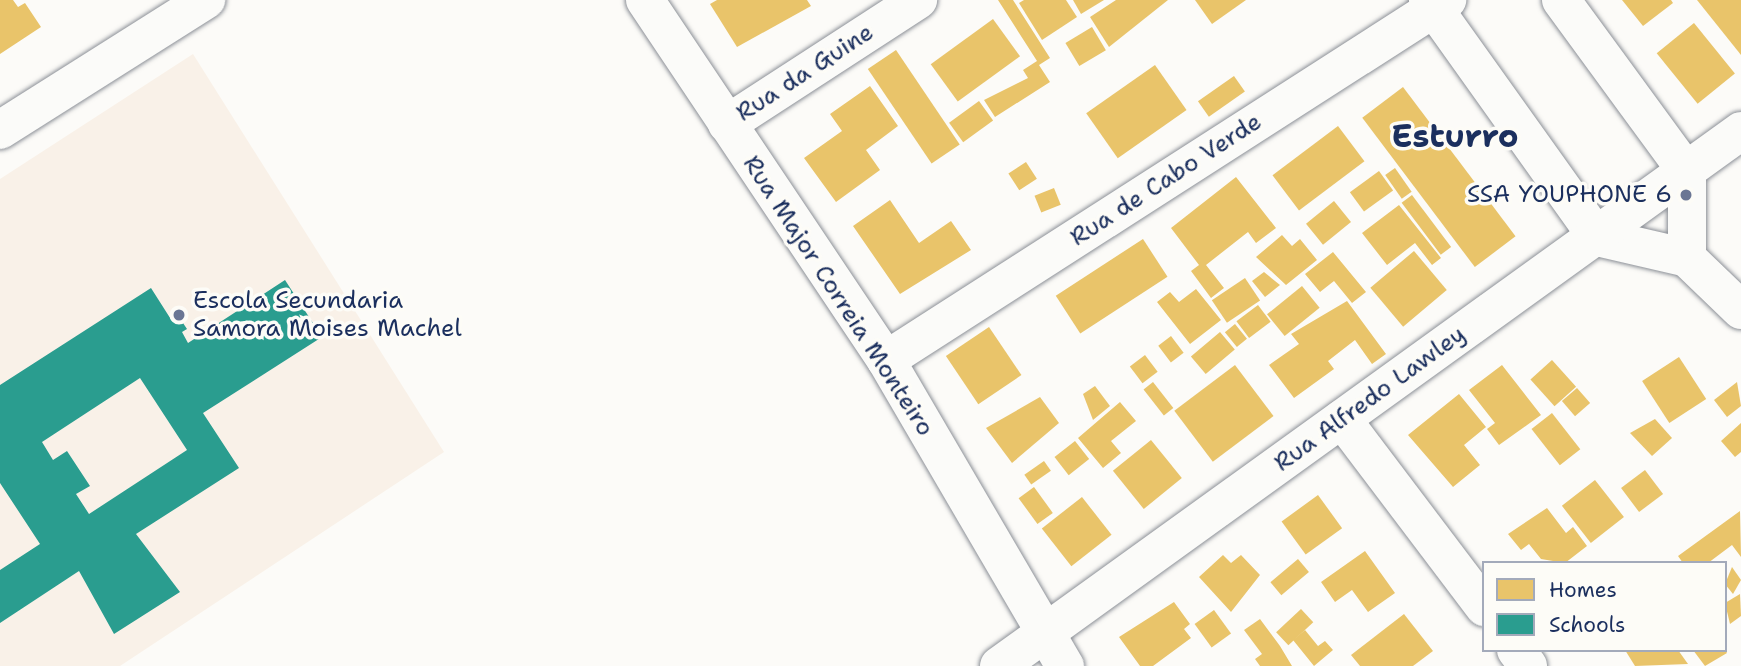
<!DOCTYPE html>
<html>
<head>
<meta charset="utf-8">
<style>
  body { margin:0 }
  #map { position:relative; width:1741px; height:666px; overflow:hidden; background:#fcfbf8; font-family:"Shantell Sans",sans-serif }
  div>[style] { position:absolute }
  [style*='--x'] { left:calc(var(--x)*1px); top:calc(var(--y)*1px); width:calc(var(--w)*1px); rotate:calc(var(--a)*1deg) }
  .built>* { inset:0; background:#f9f1e8 }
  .homes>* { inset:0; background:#e9c46a; transform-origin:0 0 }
  .schools>* { inset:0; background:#2a9d8f }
  .roads { filter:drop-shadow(0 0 2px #8c9097) drop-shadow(0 0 2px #8c9097) }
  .minor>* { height:38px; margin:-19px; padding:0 19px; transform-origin:19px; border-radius:19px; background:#fbfbf9 }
  .major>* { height:38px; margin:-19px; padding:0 19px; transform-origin:19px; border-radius:19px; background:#fbfbf9 }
  .dots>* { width:19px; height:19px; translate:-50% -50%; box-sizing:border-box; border:4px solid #fdfcf7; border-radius:50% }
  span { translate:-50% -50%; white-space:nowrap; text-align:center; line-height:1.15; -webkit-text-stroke:7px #fdfcf7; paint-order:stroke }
  .street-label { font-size:24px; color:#1b2f5e }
  .poi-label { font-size:24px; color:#1b2f5e }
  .right { translate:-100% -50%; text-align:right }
  .left { translate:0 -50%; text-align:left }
  .district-label { font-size:32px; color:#1b2f5e; font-weight:700 }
  .legend { position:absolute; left:1482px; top:561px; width:245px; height:91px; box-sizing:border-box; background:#fdfcf7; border:2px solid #a3aaba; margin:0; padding:9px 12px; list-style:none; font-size:21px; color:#1b2f5e }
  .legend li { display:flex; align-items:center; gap:14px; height:35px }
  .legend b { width:35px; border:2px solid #a3aaba }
</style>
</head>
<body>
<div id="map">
  <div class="built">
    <i style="clip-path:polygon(193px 54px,444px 452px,120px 666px,0 666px,0 179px)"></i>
  </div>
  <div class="homes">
    <i style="clip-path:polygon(0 0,13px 0,18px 7px,25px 3px,41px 27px,0 54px)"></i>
    <i style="clip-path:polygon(717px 0,807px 0,811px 6px,737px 47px,710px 4px)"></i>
    <i style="clip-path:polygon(998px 0,1013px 0,1050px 58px,1039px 65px,1050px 82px,995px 117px,984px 100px,1028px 78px,1023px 70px,1037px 61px)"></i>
    <i style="clip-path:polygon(1024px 0,1066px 0,1077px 17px,1042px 40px,1019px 3px)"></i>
    <i style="clip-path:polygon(1073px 0,1104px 0,1081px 14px)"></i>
    <i style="clip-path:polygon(1116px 0,1168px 0,1109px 47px,1090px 17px)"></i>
    <i style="clip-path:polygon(1195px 0,1246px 0,1212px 24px)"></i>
    <i style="clip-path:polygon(1622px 0,1671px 0,1673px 3px,1643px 26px)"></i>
    <i style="clip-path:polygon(1697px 0,1741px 0,1741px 55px)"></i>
    <i style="left:993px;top:19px;width:46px;height:77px;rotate:54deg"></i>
    <i style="left:1694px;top:23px;width:65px;height:48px;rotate:51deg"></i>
    <i style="left:1092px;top:27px;width:27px;height:31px;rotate:59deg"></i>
    <i style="left:896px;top:50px;width:114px;height:34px;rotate:56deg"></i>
    <i style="left:1155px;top:65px;width:55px;height:84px;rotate:55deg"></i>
    <i style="left:1234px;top:76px;width:19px;height:44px;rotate:55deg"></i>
    <i style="clip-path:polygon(870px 86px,898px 126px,866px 150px,880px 170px,836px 202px,804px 158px,842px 131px,830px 114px)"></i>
    <i style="left:1403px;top:87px;width:187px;height:51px;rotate:53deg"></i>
    <i style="left:979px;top:101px;width:24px;height:37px;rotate:54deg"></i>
    <i style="left:1338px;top:126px;width:44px;height:82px;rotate:53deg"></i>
    <i style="left:1026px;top:162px;width:20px;height:21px;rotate:57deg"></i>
    <i style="left:1395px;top:168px;width:29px;height:12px;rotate:55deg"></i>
    <i style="left:1379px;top:171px;width:24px;height:36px;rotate:54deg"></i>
    <i style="clip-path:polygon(1236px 177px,1276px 228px,1256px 243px,1248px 232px,1206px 265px,1224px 288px,1211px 298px,1191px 271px,1199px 265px,1171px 228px)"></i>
    <i style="left:1054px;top:188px;width:18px;height:21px;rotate:68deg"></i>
    <i style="left:1412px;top:195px;width:65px;height:13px;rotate:53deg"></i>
    <i style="clip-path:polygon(890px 200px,919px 243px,951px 221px,971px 250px,900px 294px,853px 226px)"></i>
    <i style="left:1334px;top:201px;width:27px;height:36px;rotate:51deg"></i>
    <i style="clip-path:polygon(1399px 205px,1441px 258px,1432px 265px,1415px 243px,1387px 265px,1362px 233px)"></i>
    <i style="clip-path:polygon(1282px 235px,1292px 246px,1300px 239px,1317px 260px,1286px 285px,1256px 257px)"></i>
    <i style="left:1143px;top:239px;width:45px;height:104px;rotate:57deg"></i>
    <i style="left:1414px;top:251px;width:51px;height:57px;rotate:50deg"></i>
    <i style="clip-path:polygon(1333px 252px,1366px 292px,1352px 303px,1334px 281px,1320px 292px,1305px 274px)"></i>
    <i style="clip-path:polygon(1264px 272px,1280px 285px,1265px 297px,1252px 281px)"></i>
    <i style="left:1245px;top:278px;width:27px;height:40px;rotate:56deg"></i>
    <i style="left:1302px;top:286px;width:28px;height:45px;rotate:51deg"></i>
    <i style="clip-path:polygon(1196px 289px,1221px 320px,1190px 344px,1157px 302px,1170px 292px,1179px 302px)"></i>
    <i style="clip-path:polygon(1347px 301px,1386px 354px,1372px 364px,1355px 340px,1328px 361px,1334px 369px,1294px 398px,1269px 365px,1299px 344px,1291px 334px)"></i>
    <i style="left:1258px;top:305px;width:21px;height:27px;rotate:53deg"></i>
    <i style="left:1235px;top:324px;width:19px;height:13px;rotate:51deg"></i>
    <i style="left:989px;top:327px;width:58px;height:52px;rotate:56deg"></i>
    <i style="left:1220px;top:332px;width:23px;height:38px;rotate:50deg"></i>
    <i style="left:1171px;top:336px;width:21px;height:16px;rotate:53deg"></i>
    <i style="left:1145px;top:355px;width:21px;height:19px;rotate:53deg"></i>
    <i style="left:1679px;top:357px;width:50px;height:44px;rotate:57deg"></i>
    <i style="left:1552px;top:360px;width:36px;height:29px;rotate:48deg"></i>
    <i style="left:1235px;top:365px;width:64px;height:76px;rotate:53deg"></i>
    <i style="clip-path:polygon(1502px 365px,1541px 415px,1499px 445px,1487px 429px,1495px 423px,1469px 390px)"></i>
    <i style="left:1153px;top:382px;width:33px;height:12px;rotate:52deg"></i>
    <i style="clip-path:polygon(1737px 382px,1741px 406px,1727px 417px,1714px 400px)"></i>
    <i style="clip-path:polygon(1095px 386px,1110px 406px,1093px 420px,1083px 394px)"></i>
    <i style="left:1577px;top:388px;width:20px;height:20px;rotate:49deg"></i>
    <i style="clip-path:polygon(1459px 394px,1486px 427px,1464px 445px,1480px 465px,1453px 487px,1408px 435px)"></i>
    <i style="clip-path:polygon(1040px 397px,1059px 423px,1012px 463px,986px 428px)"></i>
    <i style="clip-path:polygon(1120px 402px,1136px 421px,1111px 441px,1121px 453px,1103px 468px,1078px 438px)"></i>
    <i style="left:1552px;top:413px;width:46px;height:26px;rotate:52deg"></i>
    <i style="clip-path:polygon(1655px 419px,1672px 438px,1652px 456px,1630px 433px)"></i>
    <i style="clip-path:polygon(1741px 423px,1741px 452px,1735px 457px,1721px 441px)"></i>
    <i style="left:1151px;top:440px;width:49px;height:49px;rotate:51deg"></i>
    <i style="left:1075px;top:441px;width:23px;height:26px;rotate:52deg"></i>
    <i style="left:1044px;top:461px;width:12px;height:24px;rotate:55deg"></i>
    <i style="left:1645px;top:470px;width:30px;height:30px;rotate:53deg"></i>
    <i style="left:1595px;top:480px;width:47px;height:42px;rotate:52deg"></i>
    <i style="left:1034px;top:487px;width:32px;height:19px;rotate:54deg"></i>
    <i style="left:1318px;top:495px;width:41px;height:45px;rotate:54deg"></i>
    <i style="left:1082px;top:497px;width:48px;height:51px;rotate:52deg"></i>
    <i style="clip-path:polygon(1547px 508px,1566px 533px,1573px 527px,1587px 546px,1565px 563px,1541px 559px,1529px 544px,1521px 550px,1508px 534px)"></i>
    <i style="clip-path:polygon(1740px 511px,1741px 557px,1732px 545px,1708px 563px,1683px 563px,1678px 556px)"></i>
    <i style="clip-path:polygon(1365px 551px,1395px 593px,1368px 612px,1352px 590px,1335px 602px,1321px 582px)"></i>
    <i style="clip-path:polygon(1223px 555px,1231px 563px,1241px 555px,1260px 575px,1231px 612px,1199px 577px)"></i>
    <i style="left:1298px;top:559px;width:17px;height:36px;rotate:50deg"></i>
    <i style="clip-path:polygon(1732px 567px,1741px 580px,1733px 594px,1725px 584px)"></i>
    <i style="clip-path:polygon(1740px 594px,1741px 616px,1730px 624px,1725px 603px)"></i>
    <i style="clip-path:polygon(1174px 602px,1190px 624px,1184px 629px,1191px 638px,1153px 666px,1140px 666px,1119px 637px)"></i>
    <i style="left:1301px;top:609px;width:18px;height:34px;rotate:47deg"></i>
    <i style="left:1214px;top:610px;width:29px;height:24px;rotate:54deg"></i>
    <i style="clip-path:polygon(1404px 614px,1433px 651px,1413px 666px,1360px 666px,1351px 655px)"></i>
    <i style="clip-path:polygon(1260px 619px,1280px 646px,1292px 666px,1260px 666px,1255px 659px,1262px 654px,1244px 630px)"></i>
    <i style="clip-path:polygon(1305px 630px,1318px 646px,1325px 641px,1333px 650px,1314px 666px,1293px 640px)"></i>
    <i style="clip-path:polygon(1625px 650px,1678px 650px,1688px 664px,1635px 666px)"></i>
    <i style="clip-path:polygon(1693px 650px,1725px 650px,1727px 653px,1705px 666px)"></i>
  </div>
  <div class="schools">
    <i style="clip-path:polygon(evenodd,285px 280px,322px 337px,203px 413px,239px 468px,136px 534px,180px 592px,114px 634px,79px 571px,0 623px,0 570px,40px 544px,0 483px,0 385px,151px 288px,172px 321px,179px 317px,187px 329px,182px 332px,188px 343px,285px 280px,140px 378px,187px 450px,89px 514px,76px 494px,90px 486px,67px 451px,53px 460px,42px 442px,140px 378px)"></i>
  </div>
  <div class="roads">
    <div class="minor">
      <i style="--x:645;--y:0;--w:433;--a:56.2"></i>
      <i style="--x:886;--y:360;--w:355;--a:59.7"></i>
      <i style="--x:1428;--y:0;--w:291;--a:54.5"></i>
      <i style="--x:1597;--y:237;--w:92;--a:13.1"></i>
      <i style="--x:1687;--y:258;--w:75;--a:43.9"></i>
      <i style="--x:1561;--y:0;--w:213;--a:53.8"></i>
      <i style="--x:1687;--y:172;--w:86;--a:90"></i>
      <i style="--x:727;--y:124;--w:228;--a:-33"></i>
      <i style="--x:0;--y:130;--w:244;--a:-32.3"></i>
      <i style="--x:886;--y:360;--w:667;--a:-32.69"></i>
      <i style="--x:1342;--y:419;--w:236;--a:52.9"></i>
      <i style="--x:1516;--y:650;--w:20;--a:53"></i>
    </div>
    <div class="major">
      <i style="--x:999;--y:666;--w:915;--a:-35.79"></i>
    </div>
  </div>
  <div class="dots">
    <i style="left:1686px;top:195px;background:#6a7694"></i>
    <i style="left:179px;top:315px;background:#6a7694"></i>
  </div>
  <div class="street-label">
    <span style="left:805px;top:73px;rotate:-33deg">Rua da Guine</span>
    <span style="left:1166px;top:180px;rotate:-33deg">Rua de Cabo Verde</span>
    <span style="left:838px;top:296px;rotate:57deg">Rua Major Correia Monteiro</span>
    <span style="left:1370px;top:399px;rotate:-36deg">Rua Alfredo Lawley</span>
  </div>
  <div class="poi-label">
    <span class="right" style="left:1672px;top:195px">SSA YOUPHONE 6</span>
    <span class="left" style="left:193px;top:315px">Escola Secundaria<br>Samora Moises Machel</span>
  </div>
  <div class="district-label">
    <span style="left:1455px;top:136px">Esturro</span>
  </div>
  <ul class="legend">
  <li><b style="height:19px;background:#e9c46a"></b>Homes</li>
  <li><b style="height:19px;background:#2a9d8f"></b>Schools</li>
  </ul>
</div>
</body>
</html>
